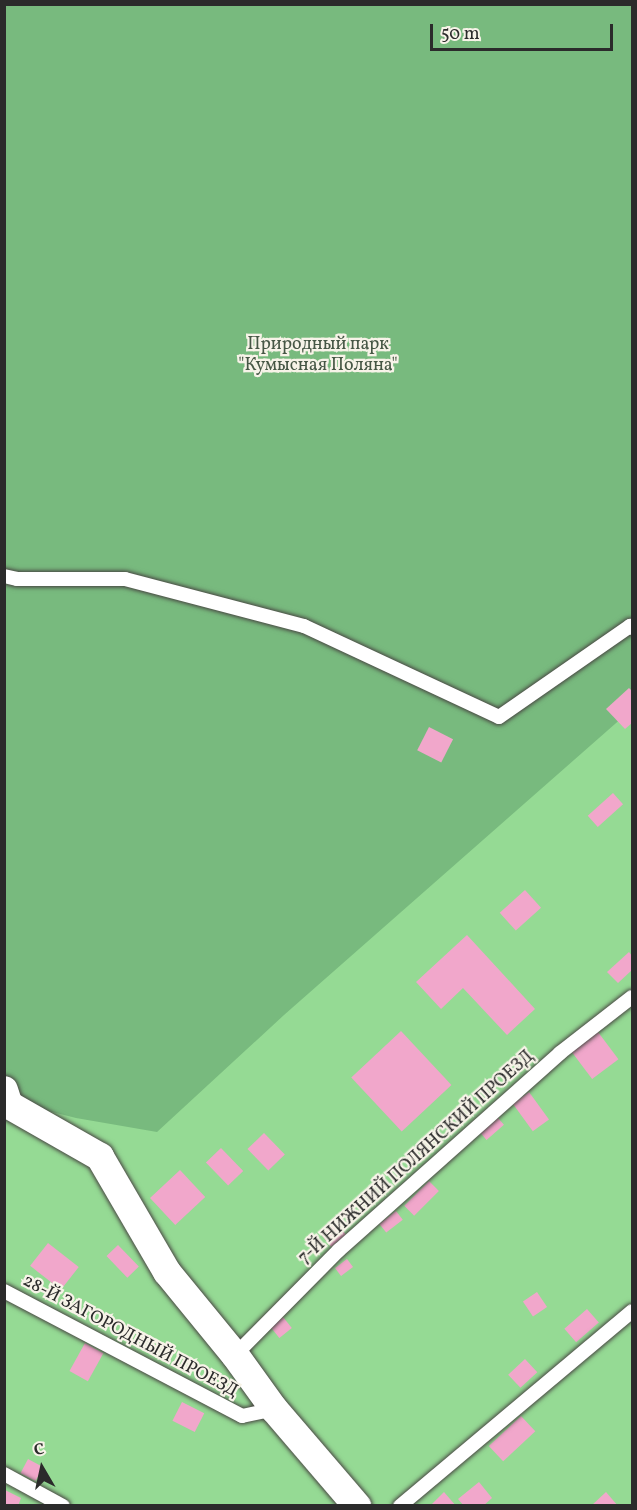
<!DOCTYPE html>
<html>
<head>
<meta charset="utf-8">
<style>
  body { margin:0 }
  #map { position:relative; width:637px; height:1510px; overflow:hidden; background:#f2e3c9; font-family:Vollkorn,serif }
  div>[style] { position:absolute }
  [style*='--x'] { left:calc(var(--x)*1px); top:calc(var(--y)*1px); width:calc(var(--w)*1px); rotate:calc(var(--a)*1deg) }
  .green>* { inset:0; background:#95da94 }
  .forest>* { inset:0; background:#78ba7e }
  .building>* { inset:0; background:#f1a7cb; transform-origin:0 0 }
  .roads { filter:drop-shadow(0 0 2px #494743) drop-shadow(0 0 2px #494743) }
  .lane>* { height:14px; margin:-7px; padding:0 7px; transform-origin:7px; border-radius:7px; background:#fff }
  .street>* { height:28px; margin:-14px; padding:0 14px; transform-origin:14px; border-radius:14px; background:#fff }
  span { translate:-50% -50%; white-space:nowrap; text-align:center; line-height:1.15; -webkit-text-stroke:4.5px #f7f3e8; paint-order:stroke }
  .park-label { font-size:18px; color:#465745 }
  .street-label { font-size:18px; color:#2b2b2b }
  .frame { position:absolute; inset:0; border:6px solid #2b2b2b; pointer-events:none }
  .north { position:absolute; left:12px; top:1438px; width:60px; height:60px; -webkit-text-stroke:4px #f7f3e8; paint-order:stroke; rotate:351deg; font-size:16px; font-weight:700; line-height:24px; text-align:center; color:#2b2b2b }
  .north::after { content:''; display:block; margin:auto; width:21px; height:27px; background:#2b2b2b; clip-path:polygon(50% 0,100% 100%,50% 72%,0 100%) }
  .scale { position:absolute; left:430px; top:24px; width:183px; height:27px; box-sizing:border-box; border:3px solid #2b2b2b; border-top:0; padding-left:8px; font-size:18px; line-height:21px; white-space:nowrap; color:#2b2b2b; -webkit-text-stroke:4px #f7f3e8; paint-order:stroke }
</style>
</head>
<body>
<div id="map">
  <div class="green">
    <i style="clip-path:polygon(632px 700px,632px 1505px,5px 1506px,5px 1075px)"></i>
  </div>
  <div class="forest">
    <i style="clip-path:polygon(4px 5px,632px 5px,632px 709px,284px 1015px,157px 1132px,76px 1118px,5px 1100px)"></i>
  </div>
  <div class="building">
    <i style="clip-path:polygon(629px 688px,632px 691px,632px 723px,625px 729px,606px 709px)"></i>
    <i style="left:429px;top:727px;width:27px;height:26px;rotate:27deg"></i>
    <i style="left:613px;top:793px;width:15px;height:34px;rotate:48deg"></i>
    <i style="left:525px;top:890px;width:24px;height:34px;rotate:48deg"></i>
    <i style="clip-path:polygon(467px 935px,535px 1009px,507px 1035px,463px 988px,441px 1009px,416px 982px)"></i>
    <i style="clip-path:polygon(629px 952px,632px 956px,632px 970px,618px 983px,607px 972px)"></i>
    <i style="left:401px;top:1031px;width:74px;height:68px;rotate:47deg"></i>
    <i style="left:598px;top:1032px;width:34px;height:33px;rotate:53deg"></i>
    <i style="left:529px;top:1092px;width:34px;height:20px;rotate:54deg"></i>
    <i style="left:498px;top:1118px;width:9px;height:23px;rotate:49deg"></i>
    <i style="left:264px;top:1133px;width:30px;height:23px;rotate:46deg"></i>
    <i style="left:221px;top:1148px;width:32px;height:21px;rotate:46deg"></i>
    <i style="left:180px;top:1170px;width:37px;height:41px;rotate:47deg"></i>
    <i style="left:429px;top:1181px;width:14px;height:35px;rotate:45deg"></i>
    <i style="left:396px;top:1211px;width:11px;height:21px;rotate:52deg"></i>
    <i style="left:334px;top:1220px;width:19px;height:19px;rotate:51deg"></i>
    <i style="left:48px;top:1243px;width:39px;height:29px;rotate:38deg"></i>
    <i style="left:118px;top:1245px;width:30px;height:16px;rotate:46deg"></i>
    <i style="left:347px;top:1259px;width:10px;height:15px;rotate:53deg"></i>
    <i style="left:537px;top:1292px;width:18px;height:17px;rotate:56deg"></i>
    <i style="left:587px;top:1309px;width:18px;height:30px;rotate:49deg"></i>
    <i style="left:283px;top:1317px;width:14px;height:16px;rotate:51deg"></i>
    <i style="left:85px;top:1343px;width:21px;height:32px;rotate:29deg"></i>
    <i style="left:525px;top:1359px;width:18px;height:23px;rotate:47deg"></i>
    <i style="left:182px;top:1402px;width:25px;height:21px;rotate:27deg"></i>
    <i style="left:521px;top:1416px;width:21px;height:44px;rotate:47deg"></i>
    <i style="left:28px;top:1459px;width:17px;height:16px;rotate:28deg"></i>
    <i style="clip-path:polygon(479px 1482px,492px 1498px,483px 1506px,464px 1506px,458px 1499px)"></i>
    <i style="clip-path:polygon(5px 1490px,21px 1498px,18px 1506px,4px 1506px)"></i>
    <i style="clip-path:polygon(444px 1492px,456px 1506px,432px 1504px)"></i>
    <i style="clip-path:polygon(606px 1492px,618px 1506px,591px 1506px)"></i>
  </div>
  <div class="roads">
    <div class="lane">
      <i style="--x:4;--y:576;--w:13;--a:13"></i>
      <i style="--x:17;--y:579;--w:108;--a:0"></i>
      <i style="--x:125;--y:579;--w:185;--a:14.7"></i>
      <i style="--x:304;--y:626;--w:215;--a:25"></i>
      <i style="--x:499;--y:717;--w:160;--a:-34.8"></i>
      <i style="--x:630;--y:626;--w:3;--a:45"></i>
      <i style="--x:4;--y:1291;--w:269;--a:27.7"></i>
      <i style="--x:242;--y:1416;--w:33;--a:-12"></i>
      <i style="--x:235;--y:1355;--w:148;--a:-45.3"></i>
      <i style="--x:339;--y:1250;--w:296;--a:-41.7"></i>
      <i style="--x:560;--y:1053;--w:91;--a:-37.9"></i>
      <i style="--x:4;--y:1474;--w:67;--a:28.5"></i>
      <i style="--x:400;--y:1506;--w:303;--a:-40"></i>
    </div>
    <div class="street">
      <i style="--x:4;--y:1090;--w:16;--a:72"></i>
      <i style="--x:9;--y:1105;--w:105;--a:29.7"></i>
      <i style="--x:100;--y:1157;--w:133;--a:59.8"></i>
      <i style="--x:167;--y:1272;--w:107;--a:50.7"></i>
      <i style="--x:235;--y:1355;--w:67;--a:54.2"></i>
      <i style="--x:274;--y:1409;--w:128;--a:49.4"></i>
    </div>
  </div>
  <div class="park-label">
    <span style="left:318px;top:356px">Природный парк<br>"Кумысная Поляна"</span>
  </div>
  <div class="street-label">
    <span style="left:417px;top:1158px;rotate:-42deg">7-Й НИЖНИЙ ПОЛЯНСКИЙ ПРОЕЗД</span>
    <span style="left:130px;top:1337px;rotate:28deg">28-Й ЗАГОРОДНЫЙ ПРОЕЗД</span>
  </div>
  <div class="frame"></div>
  <div class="north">С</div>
  <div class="scale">50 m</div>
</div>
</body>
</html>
